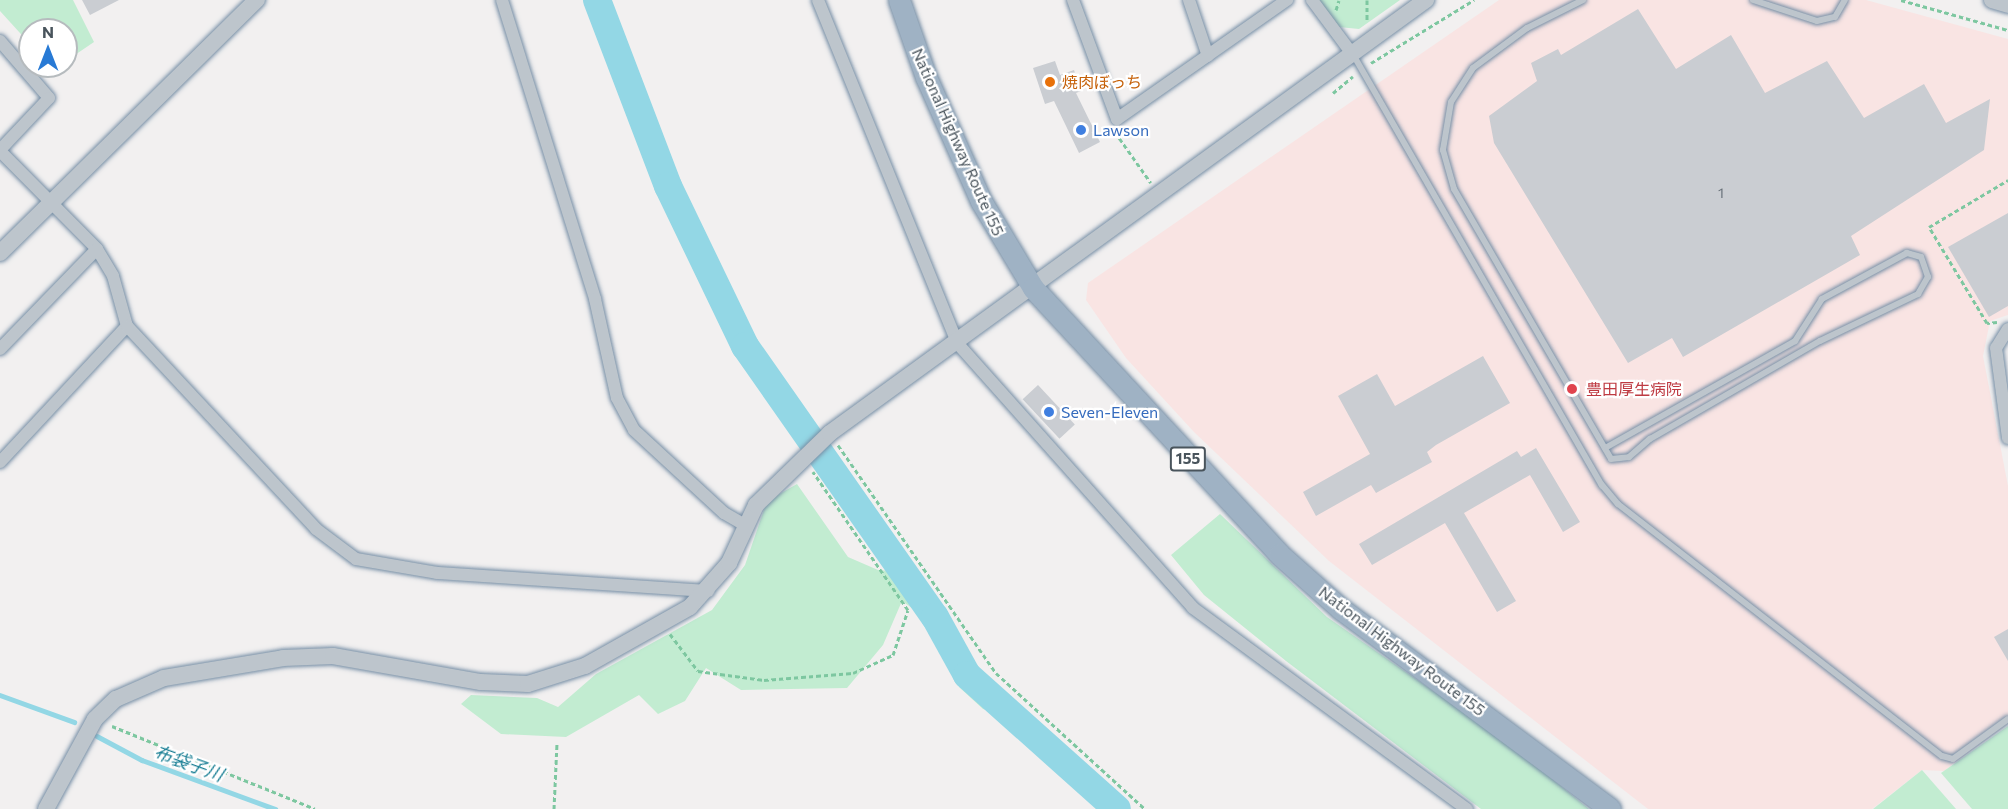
<!DOCTYPE html>
<html>
<head>
<meta charset="utf-8">
<style>
  body { margin:0 }
  #map { position:relative; width:2008px; height:809px; overflow:hidden; background:#f2f0f0; font-family:Commissioner,"Noto Sans JP",sans-serif }
  div>[style] { position:absolute }
  [style*='--x'] { left:calc(var(--x)*1px); top:calc(var(--y)*1px); width:calc(var(--w)*1px); rotate:calc(var(--a)*1deg) }
  .medical>* { inset:0; background:#f9e4e3 }
  .green>* { inset:0; background:#c2ecd1 }
  .stream>* { height:4.5px; margin:-2.25px; padding:0 2.25px; transform-origin:2.25px; border-radius:2.25px; background:#93d7e5 }
  .river>* { height:28px; margin:-14px; padding:0 14px; transform-origin:14px; border-radius:14px; background:#93d7e5 }
  .building>* { inset:0; background:#cacdd2; transform-origin:0 0 }
  .path>* { height:3px; margin-top:-1.5px; transform-origin:0; background:repeating-linear-gradient(90deg,#7dc7a0 0 4.5px,transparent 0 7.5px) }
  .roads { filter:drop-shadow(0 0 2px #778fa6) drop-shadow(0 0 2px #778fa6) }
  .service>* { height:6px; margin:-3px; padding:0 3px; transform-origin:3px; border-radius:3px; background:#bdc5cc }
  .minor>* { height:12px; margin:-6px; padding:0 6px; transform-origin:6px; border-radius:6px; background:#bdc5cc }
  .tertiary>* { height:16px; margin:-8px; padding:0 8px; transform-origin:8px; border-radius:8px; background:#bdc5cc }
  .trunk>* { height:21px; margin:-10.5px; padding:0 10.5px; transform-origin:10.5px; border-radius:10.5px; background:#9fb2c4 }
  .dots>* { width:16px; height:16px; translate:-50% -50%; box-sizing:border-box; border:3px solid #fff; border-radius:50% }
  span { translate:-50% -50%; white-space:nowrap; text-align:center; line-height:1.15; -webkit-text-stroke:4.5px #fff; paint-order:stroke }
  .number-label { font-size:14px; color:#69727a }
  .number-label span { -webkit-text-stroke-width:0 }
  .shield-label span { padding:2px 4px; background:#fff; border:2px solid; border-radius:4px; -webkit-text-stroke-width:0 }
  .shield-label { font-size:15px; color:#49545c; font-weight:700 }
  .food-label { font-size:16px; color:#c56008 }
  .left { translate:0 -50%; text-align:left }
  .shop-label { font-size:16px; color:#366cbe }
  .street-label { font-size:16px; color:#49545c }
  .health-label { font-size:16px; color:#be3a42 }
  .water-label { font-size:18px; color:#177d93; font-style:italic }
  .north { position:absolute; left:18px; top:18px; width:60px; height:60px; box-sizing:border-box; background:#fff; border:2px solid #b6bbbe; border-radius:50%; rotate:0deg; font-size:16px; font-weight:700; line-height:24px; text-align:center; color:#49545c }
  .north::after { content:''; display:block; margin:auto; width:21px; height:27px; background:#287ad5; clip-path:polygon(50% 0,100% 100%,50% 72%,0 100%) }
</style>
</head>
<body>
<div id="map">
  <div class="medical">
    <i style="clip-path:polygon(1499px 0,1866px 0,2008px 39px,2008px 315px,1990px 321px,1983px 356px,2008px 486px,2008px 724px,1944px 771px,1922px 770px,1872px 809px,1648px 809px,1329px 561px,1194px 432px,1126px 358px,1086px 300px,1088px 283px)"></i>
  </div>
  <div class="green">
    <i style="clip-path:polygon(0 0,73px 0,94px 42px,66px 61px,66px 30px,30px 30px,30px 44px,0 11px)"></i>
    <i style="clip-path:polygon(1318px 0,1400px 0,1359px 29px,1339px 27px)"></i>
    <i style="clip-path:polygon(797px 484px,848px 557px,878px 570px,904px 572px,926px 585px,978px 667px,1124px 809px,1098px 809px,1077px 772px,1017px 717px,983px 709px,959px 687px,965px 660px,943px 630px,902px 601px,883px 645px,847px 688px,741px 690px,706px 668px,685px 701px,658px 714px,639px 695px,566px 737px,501px 734px,461px 704px,471px 695px,537px 698px,558px 707px,596px 674px,712px 610px,745px 565px,767px 501px)"></i>
    <i style="clip-path:polygon(1220px 514px,1327px 617px,1509px 744px,1589px 809px,1481px 809px,1286px 661px,1204px 595px,1171px 555px)"></i>
    <i style="clip-path:polygon(2008px 726px,2008px 809px,1972px 809px,1941px 773px)"></i>
    <i style="clip-path:polygon(1922px 770px,1956px 809px,1873px 809px)"></i>
  </div>
  <div class="stream">
    <i style="--x:0;--y:695;--w:79;--a:20"></i>
    <i style="--x:97;--y:736;--w:51;--a:28.1"></i>
    <i style="--x:142;--y:760;--w:142;--a:20.2"></i>
  </div>
  <div class="river">
    <i style="--x:597;--y:0;--w:199;--a:69.1"></i>
    <i style="--x:668;--y:186;--w:178;--a:64.3"></i>
    <i style="--x:745;--y:346;--w:331;--a:55"></i>
    <i style="--x:935;--y:617;--w:66;--a:61.1"></i>
    <i style="--x:967;--y:675;--w:201;--a:41.8"></i>
  </div>
  <div class="building">
    <i style="clip-path:polygon(82px 0,119px 0,90px 15px)"></i>
    <i style="clip-path:polygon(1638px 9px,1676px 69px,1731px 35px,1765px 93px,1827px 61px,1864px 118px,1924px 84px,1946px 123px,1990px 99px,1984px 150px,1851px 236px,1860px 255px,1683px 357px,1672px 338px,1628px 363px,1494px 143px,1489px 116px,1537px 81px,1531px 63px,1558px 49px,1561px 55px)"></i>
    <i style="clip-path:polygon(1055px 61px,1060px 75px,1074px 70px,1081px 91px,1076px 93px,1100px 142px,1079px 153px,1054px 101px,1045px 104px,1033px 68px)"></i>
    <i style="clip-path:polygon(2008px 213px,2008px 306px,1989px 317px,1948px 247px)"></i>
    <i style="clip-path:polygon(1483px 356px,1510px 403px,1436px 445px,1427px 452px,1432px 462px,1376px 493px,1371px 485px,1316px 516px,1303px 492px,1370px 454px,1338px 396px,1377px 374px,1395px 406px)"></i>
    <i style="left:1038px;top:385px;width:54px;height:21px;rotate:47deg"></i>
    <i style="clip-path:polygon(1536px 448px,1580px 522px,1563px 532px,1530px 475px,1464px 513px,1516px 601px,1497px 612px,1445px 523px,1372px 565px,1359px 544px,1517px 451px,1521px 457px)"></i>
    <i style="clip-path:polygon(2008px 629px,2008px 661px,1994px 637px)"></i>
  </div>
  <div class="path">
    <i style="--x:1367;--y:0;--w:22;--a:90"></i>
    <i style="--x:1901;--y:0;--w:111;--a:15.7"></i>
    <i style="--x:1336;--y:10;--w:10;--a:-73"></i>
    <i style="--x:1371;--y:63;--w:121;--a:-31.5"></i>
    <i style="--x:1333;--y:93;--w:26;--a:-40"></i>
    <i style="--x:1115;--y:132;--w:62;--a:54.8"></i>
    <i style="--x:1997;--y:322;--w:10;--a:174"></i>
    <i style="--x:1987;--y:323;--w:112;--a:-121.1"></i>
    <i style="--x:1929;--y:227;--w:92;--a:-30.7"></i>
    <i style="--x:838;--y:445;--w:277;--a:55.3"></i>
    <i style="--x:996;--y:673;--w:202;--a:42.4"></i>
    <i style="--x:670;--y:634;--w:46;--a:52.9"></i>
    <i style="--x:698;--y:671;--w:67;--a:7.8"></i>
    <i style="--x:764;--y:680;--w:89;--a:-4.5"></i>
    <i style="--x:853;--y:673;--w:44;--a:-24.2"></i>
    <i style="--x:893;--y:655;--w:47;--a:-71.6"></i>
    <i style="--x:908;--y:610;--w:168;--a:-124.5"></i>
    <i style="--x:112;--y:726;--w:219;--a:22.2"></i>
    <i style="--x:554;--y:809;--w:66;--a:-87.4"></i>
  </div>
  <div class="roads">
    <div class="service">
      <i style="--x:1583;--y:0;--w:63;--a:153.4"></i>
      <i style="--x:1527;--y:28;--w:67;--a:143.5"></i>
      <i style="--x:1473;--y:68;--w:40;--a:122.9"></i>
      <i style="--x:1451;--y:102;--w:49;--a:99.5"></i>
      <i style="--x:1443;--y:150;--w:41;--a:74.2"></i>
      <i style="--x:1454;--y:189;--w:312;--a:59.8"></i>
      <i style="--x:1611;--y:459;--w:18;--a:-6"></i>
      <i style="--x:1629;--y:457;--w:28;--a:-41"></i>
      <i style="--x:1650;--y:439;--w:196;--a:-30"></i>
      <i style="--x:1820;--y:341;--w:109;--a:-25.6"></i>
      <i style="--x:1918;--y:294;--w:20;--a:-60"></i>
      <i style="--x:1928;--y:277;--w:21;--a:-109"></i>
      <i style="--x:1921;--y:257;--w:15;--a:-164"></i>
      <i style="--x:1907;--y:253;--w:97;--a:151.6"></i>
      <i style="--x:1822;--y:299;--w:50;--a:122.7"></i>
      <i style="--x:1795;--y:341;--w:218;--a:150.6"></i>
      <i style="--x:1753;--y:0;--w:67;--a:18.2"></i>
      <i style="--x:1817;--y:21;--w:18;--a:-13"></i>
      <i style="--x:1835;--y:17;--w:20;--a:-60"></i>
      <i style="--x:1354;--y:56;--w:496;--a:60"></i>
      <i style="--x:1602;--y:485;--w:25;--a:50"></i>
      <i style="--x:1618;--y:504;--w:410;--a:37.9"></i>
      <i style="--x:1942;--y:756;--w:11;--a:15"></i>
      <i style="--x:1953;--y:759;--w:68;--a:-36"></i>
    </div>
    <div class="minor">
      <i style="--x:502;--y:0;--w:313;--a:72.7"></i>
      <i style="--x:595;--y:299;--w:101;--a:77.5"></i>
      <i style="--x:617;--y:398;--w:36;--a:62"></i>
      <i style="--x:634;--y:430;--w:122;--a:42.7"></i>
      <i style="--x:724;--y:513;--w:24;--a:30"></i>
      <i style="--x:818;--y:0;--w:371;--a:67.9"></i>
      <i style="--x:958;--y:344;--w:353;--a:48.3"></i>
      <i style="--x:1193;--y:608;--w:340;--a:36.3"></i>
      <i style="--x:1073;--y:0;--w:127;--a:69.7"></i>
      <i style="--x:1117;--y:119;--w:208;--a:-35"></i>
      <i style="--x:1189;--y:0;--w:59;--a:71.3"></i>
      <i style="--x:1312;--y:0;--w:69;--a:53.3"></i>
      <i style="--x:0;--y:41;--w:75;--a:49.3"></i>
      <i style="--x:49;--y:98;--w:71;--a:133.3"></i>
      <i style="--x:0;--y:151;--w:138;--a:45.3"></i>
      <i style="--x:97;--y:249;--w:31;--a:59"></i>
      <i style="--x:113;--y:276;--w:52;--a:74.4"></i>
      <i style="--x:127;--y:326;--w:186;--a:133"></i>
      <i style="--x:127;--y:326;--w:277;--a:47"></i>
      <i style="--x:316;--y:529;--w:50;--a:36.9"></i>
      <i style="--x:356;--y:559;--w:82;--a:9.8"></i>
      <i style="--x:437;--y:573;--w:272;--a:3.8"></i>
      <i style="--x:2008;--y:329;--w:22;--a:122"></i>
      <i style="--x:1996;--y:348;--w:91;--a:82.4"></i>
      <i style="--x:0;--y:349;--w:139;--a:-45.9"></i>
    </div>
    <div class="tertiary">
      <i style="--x:1992;--y:0;--w:17;--a:17"></i>
      <i style="--x:0;--y:253;--w:361;--a:-44.6"></i>
      <i style="--x:46;--y:809;--w:102;--a:-61.4"></i>
      <i style="--x:95;--y:719;--w:29;--a:-44"></i>
      <i style="--x:116;--y:699;--w:52;--a:-23.6"></i>
      <i style="--x:164;--y:678;--w:121;--a:-9.5"></i>
      <i style="--x:283;--y:658;--w:50;--a:-2.3"></i>
      <i style="--x:333;--y:656;--w:150;--a:10"></i>
      <i style="--x:481;--y:682;--w:47;--a:2.4"></i>
      <i style="--x:528;--y:684;--w:60;--a:-17.5"></i>
      <i style="--x:585;--y:666;--w:120;--a:-29.3"></i>
      <i style="--x:690;--y:607;--w:59;--a:-48.4"></i>
      <i style="--x:729;--y:563;--w:64;--a:-65"></i>
      <i style="--x:756;--y:505;--w:103;--a:-44.2"></i>
      <i style="--x:830;--y:433;--w:737;--a:-36"></i>
    </div>
    <div class="trunk">
      <i style="--x:899;--y:0;--w:82;--a:70.7"></i>
      <i style="--x:926;--y:77;--w:136;--a:66.1"></i>
      <i style="--x:981;--y:201;--w:101;--a:59.1"></i>
      <i style="--x:1033;--y:288;--w:362;--a:47.2"></i>
      <i style="--x:1279;--y:554;--w:83;--a:41.6"></i>
      <i style="--x:1341;--y:609;--w:335;--a:36.6"></i>
    </div>
  </div>
  <div class="dots">
    <i style="left:1050px;top:82px;background:#e8710a"></i>
    <i style="left:1081px;top:130px;background:#3f7fe0"></i>
    <i style="left:1572px;top:389px;background:#e0444e"></i>
    <i style="left:1049px;top:412px;background:#3f7fe0"></i>
  </div>
  <div class="number-label">
    <span style="left:1721px;top:193px">1</span>
  </div>
  <div class="shield-label">
    <span style="left:1188px;top:459px">155</span>
  </div>
  <div class="food-label">
    <span class="left" style="left:1062px;top:82px">焼肉ぼっち</span>
  </div>
  <div class="shop-label">
    <span class="left" style="left:1093px;top:130px">Lawson</span>
    <span class="left" style="left:1061px;top:412px">Seven-Eleven</span>
  </div>
  <div class="street-label">
    <span style="left:958px;top:142px;rotate:66deg">National Highway Route 155</span>
    <span style="left:1402px;top:651px;rotate:37deg">National Highway Route 155</span>
  </div>
  <div class="health-label">
    <span class="left" style="left:1586px;top:389px">豊田厚生病院</span>
  </div>
  <div class="water-label">
    <span style="left:189px;top:763px;rotate:20deg">布袋子川</span>
  </div>
  <div class="north">N</div>
</div>
</body>
</html>
